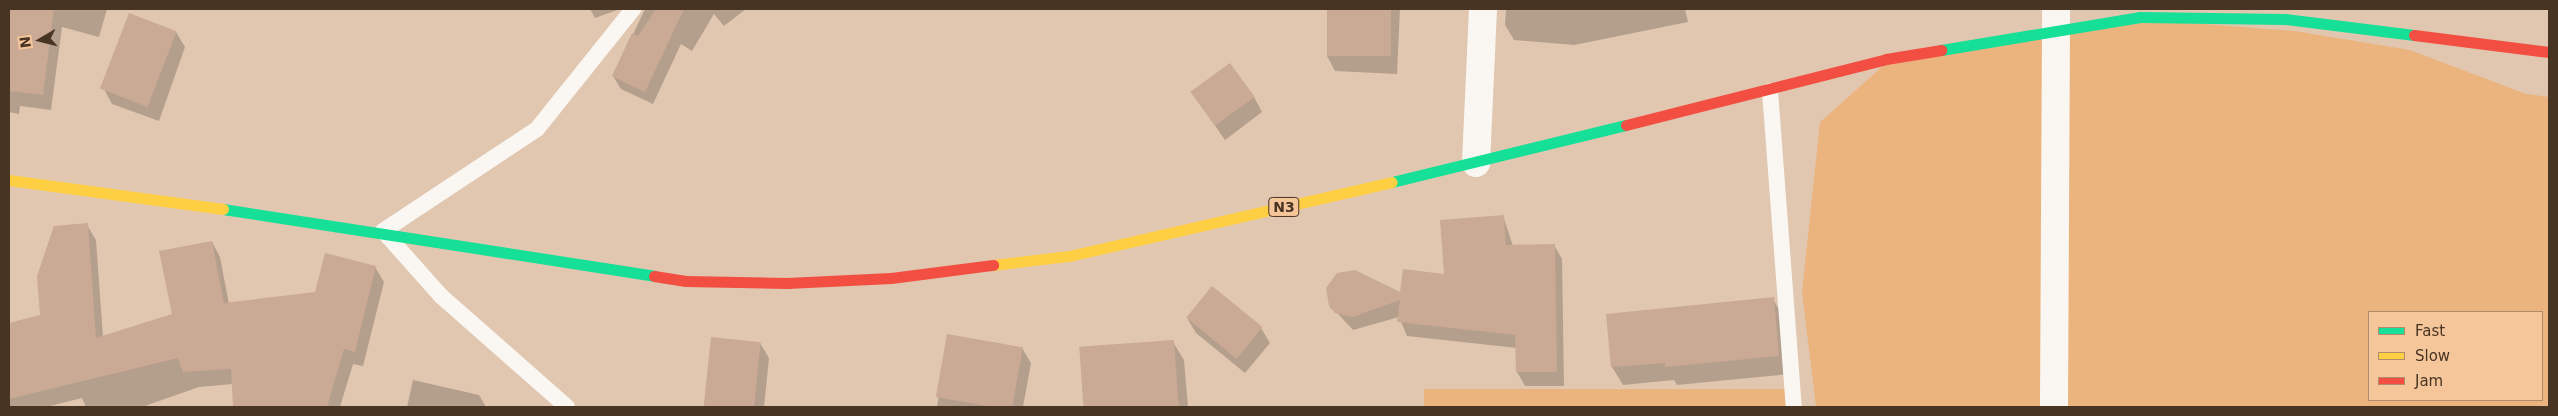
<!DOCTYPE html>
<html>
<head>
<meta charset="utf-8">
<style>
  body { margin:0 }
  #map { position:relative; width:2558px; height:416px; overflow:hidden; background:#e1c7b0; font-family:"DejaVu Sans",sans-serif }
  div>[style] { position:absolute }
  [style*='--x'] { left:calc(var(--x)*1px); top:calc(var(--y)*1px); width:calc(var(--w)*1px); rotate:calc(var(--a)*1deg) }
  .green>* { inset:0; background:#ebb47f; transform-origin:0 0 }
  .shadow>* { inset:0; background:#0003 }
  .building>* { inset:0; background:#caa995; transform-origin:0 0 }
  .lane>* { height:16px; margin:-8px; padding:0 8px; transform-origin:8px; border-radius:8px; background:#faf7f3 }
  .street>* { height:28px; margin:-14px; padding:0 14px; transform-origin:14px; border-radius:14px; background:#faf7f3 }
  .fast>* { height:11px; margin:-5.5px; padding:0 5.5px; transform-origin:5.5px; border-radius:5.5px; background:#16e098 }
  .slow>* { height:11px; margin:-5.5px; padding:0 5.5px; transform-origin:5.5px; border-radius:5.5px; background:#ffcf43 }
  .jam>* { height:11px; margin:-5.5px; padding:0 5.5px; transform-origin:5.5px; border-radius:5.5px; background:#f24e42 }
  span { translate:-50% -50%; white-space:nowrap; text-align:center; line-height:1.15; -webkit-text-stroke:4.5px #f6c69b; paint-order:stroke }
  .shield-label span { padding:1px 4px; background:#f6c69b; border:1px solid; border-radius:4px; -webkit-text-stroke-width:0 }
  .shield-label { font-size:14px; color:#473423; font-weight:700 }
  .frame { position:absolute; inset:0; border:10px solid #473423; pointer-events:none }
  .legend { position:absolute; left:2368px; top:311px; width:175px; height:90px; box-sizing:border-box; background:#f6c69b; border:1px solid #b08c6b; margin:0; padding:6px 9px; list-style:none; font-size:15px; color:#473423 }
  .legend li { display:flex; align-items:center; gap:10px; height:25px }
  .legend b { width:25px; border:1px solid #b08c6b }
  .north { position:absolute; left:15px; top:15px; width:50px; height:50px; -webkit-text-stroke:4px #f6c69b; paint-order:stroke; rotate:262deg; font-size:14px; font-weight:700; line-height:20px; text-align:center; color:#473423 }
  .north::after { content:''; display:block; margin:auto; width:18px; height:22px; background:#473423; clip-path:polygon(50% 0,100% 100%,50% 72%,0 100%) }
</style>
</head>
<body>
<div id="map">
  <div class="green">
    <i style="clip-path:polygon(evenodd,2153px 20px,2295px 31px,2410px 50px,2526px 94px,2549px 97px,2549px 407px,1816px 407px,1802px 292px,1820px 122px,1885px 64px,2153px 20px,2369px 312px,2542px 312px,2542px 400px,2369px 400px,2369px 312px)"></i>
    <i style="left:1800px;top:389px;width:18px;height:376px;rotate:90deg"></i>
  </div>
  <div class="shadow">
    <i style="clip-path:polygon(9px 9px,107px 9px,99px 37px,62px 27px,51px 110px,20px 106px,19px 114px,9px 112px)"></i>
    <i style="clip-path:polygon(590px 9px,620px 9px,595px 18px)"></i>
    <i style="clip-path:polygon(645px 9px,746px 9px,724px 26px,714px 14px,692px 51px,681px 44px,653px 104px,621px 89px,613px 76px)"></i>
    <i style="clip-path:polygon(1329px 9px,1400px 9px,1397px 74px,1335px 71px,1327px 56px)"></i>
    <i style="clip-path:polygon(1506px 9px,1685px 9px,1688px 22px,1574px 45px,1514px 40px,1505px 25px)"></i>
    <i style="clip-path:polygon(176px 32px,185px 47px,159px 121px,112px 104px,104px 89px)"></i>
    <i style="clip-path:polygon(1193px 94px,1254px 97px,1262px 112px,1225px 140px)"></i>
    <i style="clip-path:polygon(1503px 216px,1513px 246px,1554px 245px,1562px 259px,1564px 386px,1525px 386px,1517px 372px,1517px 348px,1407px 336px,1399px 317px,1353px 330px,1330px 305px,1401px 294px,1446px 275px)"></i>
    <i style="clip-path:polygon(87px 225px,96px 240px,103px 337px,173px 315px,212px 242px,220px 257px,229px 304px,316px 293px,375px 267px,384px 282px,363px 366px,353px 364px,340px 407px,234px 407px,233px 384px,199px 387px,142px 407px,86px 407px,82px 398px,46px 407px,9px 407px,9px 324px,41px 316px)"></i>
    <i style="clip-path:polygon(1773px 299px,1783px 317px,1789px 374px,1677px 385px,1674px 380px,1623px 385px,1612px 367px)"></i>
    <i style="clip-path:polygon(1187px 318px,1261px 328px,1270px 343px,1245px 373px,1196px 333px)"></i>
    <i style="clip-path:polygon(948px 336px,1022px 348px,1031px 363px,1023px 407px,937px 407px)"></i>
    <i style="clip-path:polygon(712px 338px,760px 343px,769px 358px,764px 407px,705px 407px)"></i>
    <i style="clip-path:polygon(1173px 342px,1184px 360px,1188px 407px,1085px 407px,1080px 349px)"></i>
    <i style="clip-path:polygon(413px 380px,479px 395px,486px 407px,407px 407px)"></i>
  </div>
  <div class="building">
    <i style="clip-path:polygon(9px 9px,54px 9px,43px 95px,9px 91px)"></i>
    <i style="clip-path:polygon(656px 9px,684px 9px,645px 92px,612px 76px,632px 33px,638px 36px)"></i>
    <i style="left:1327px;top:9px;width:64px;height:47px"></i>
    <i style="left:129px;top:13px;width:51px;height:81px;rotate:21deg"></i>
    <i style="left:1230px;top:63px;width:42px;height:49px;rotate:54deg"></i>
    <i style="clip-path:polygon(1504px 215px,1506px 245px,1555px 244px,1557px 372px,1516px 372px,1515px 335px,1397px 322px,1400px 300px,1353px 317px,1335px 313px,1329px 306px,1326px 288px,1337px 273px,1355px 270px,1400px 292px,1403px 269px,1444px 274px,1440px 220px)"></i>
    <i style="clip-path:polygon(88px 223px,96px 338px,172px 314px,159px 251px,212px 241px,224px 303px,315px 292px,325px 253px,376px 266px,355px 352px,344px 349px,327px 407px,233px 407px,231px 369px,183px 372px,178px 358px,9px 399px,9px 323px,40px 315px,37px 276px,54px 226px)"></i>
    <i style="left:1212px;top:286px;width:65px;height:41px;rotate:39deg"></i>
    <i style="clip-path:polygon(1774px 297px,1779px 356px,1665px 367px,1665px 363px,1611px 367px,1606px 314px)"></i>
    <i style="left:947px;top:334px;width:77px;height:64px;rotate:10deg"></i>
    <i style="left:711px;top:337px;width:50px;height:70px;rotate:6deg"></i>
    <i style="left:1174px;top:340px;width:67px;height:95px;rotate:86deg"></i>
  </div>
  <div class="lane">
    <i style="--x:1770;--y:91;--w:317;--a:85.7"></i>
    <i style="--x:567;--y:407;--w:168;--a:-138.6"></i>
    <i style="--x:441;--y:296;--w:87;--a:-131.7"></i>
    <i style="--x:383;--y:231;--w:185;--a:-33.5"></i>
    <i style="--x:537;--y:129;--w:154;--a:-51.3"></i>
  </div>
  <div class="street">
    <i style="--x:1476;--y:163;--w:154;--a:-87.4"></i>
    <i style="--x:2054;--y:407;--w:398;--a:-89.7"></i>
  </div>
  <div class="fast">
    <i style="--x:1941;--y:50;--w:202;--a:-9.4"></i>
    <i style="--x:2140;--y:17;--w:145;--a:0.8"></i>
    <i style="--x:2285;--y:19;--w:130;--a:7.1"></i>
    <i style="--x:1392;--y:182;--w:241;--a:-13.7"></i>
    <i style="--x:223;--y:209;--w:436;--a:8.8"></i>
  </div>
  <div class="slow">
    <i style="--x:9;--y:180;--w:216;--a:7.7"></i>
    <i style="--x:993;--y:265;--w:77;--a:-6.8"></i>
    <i style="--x:1069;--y:256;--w:331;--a:-12.9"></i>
  </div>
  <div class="jam">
    <i style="--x:2414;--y:35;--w:136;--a:7.2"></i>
    <i style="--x:1626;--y:125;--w:268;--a:-14.2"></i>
    <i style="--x:1886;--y:59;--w:56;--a:-9.3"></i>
    <i style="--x:654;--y:276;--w:32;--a:9"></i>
    <i style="--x:686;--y:281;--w:101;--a:1.1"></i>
    <i style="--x:787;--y:283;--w:104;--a:-2.8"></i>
    <i style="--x:891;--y:278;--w:103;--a:-7.3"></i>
  </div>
  <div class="shield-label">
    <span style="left:1284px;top:207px">N3</span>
  </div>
  <div class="frame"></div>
  <ul class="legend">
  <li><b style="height:6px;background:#16e098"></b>Fast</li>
  <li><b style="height:6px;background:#ffcf43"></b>Slow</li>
  <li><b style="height:6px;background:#f24e42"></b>Jam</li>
  </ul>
  <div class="north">N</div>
</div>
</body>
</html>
